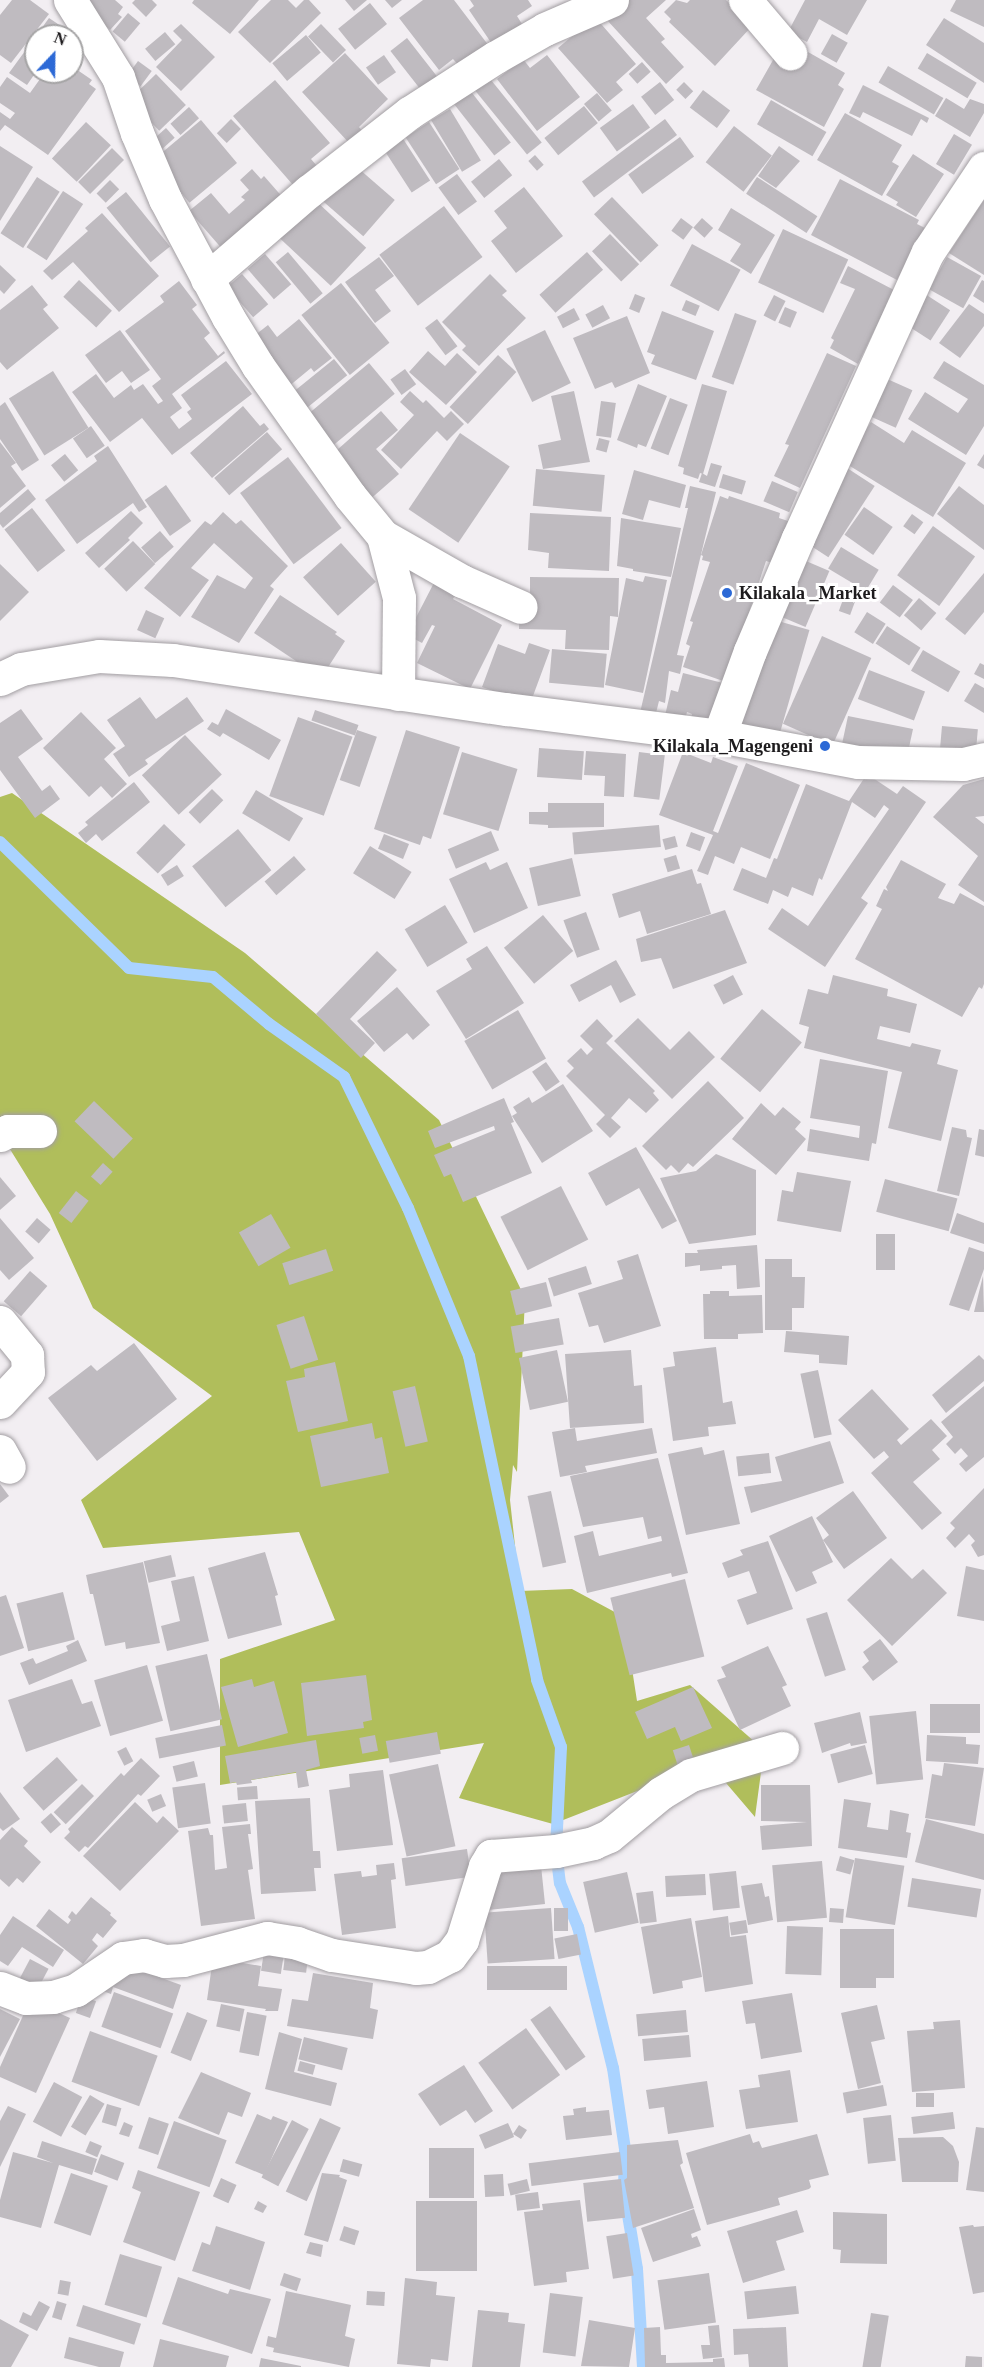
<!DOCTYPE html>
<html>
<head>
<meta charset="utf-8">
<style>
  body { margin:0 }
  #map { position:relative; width:984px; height:2367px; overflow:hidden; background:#f2eef2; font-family:"Times New Roman",serif }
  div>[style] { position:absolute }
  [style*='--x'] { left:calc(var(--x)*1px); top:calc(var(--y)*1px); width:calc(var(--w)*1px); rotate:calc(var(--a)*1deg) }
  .forest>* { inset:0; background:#b0be5b }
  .stream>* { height:12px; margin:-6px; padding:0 6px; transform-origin:6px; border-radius:6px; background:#aad3ff }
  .building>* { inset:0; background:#bfbbc0; transform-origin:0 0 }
  .roads { filter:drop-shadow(0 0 2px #a29ea2) drop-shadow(0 0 2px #a29ea2) }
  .minor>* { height:33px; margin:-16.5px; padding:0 16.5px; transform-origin:16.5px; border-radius:16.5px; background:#fff }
  .dots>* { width:16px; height:16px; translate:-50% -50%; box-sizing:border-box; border:3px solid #fff; border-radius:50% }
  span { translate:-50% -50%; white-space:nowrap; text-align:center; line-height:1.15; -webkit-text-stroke:6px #fff; paint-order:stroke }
  .poi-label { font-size:18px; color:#1d1b1d; font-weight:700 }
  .left { translate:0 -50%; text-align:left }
  .right { translate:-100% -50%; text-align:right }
  .north { position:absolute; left:24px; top:24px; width:60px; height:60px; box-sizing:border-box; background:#fff; border:2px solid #a5a4a5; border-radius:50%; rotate:22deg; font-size:16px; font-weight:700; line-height:24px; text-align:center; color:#1d1b1d }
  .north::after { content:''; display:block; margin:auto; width:21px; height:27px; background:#2c69d6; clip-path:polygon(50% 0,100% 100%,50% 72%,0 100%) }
</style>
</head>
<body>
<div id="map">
  <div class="forest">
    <i style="clip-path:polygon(12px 793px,245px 953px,439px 1120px,525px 1298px,517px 1472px,513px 1465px,510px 1500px,520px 1591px,572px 1589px,624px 1617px,637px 1701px,690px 1685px,764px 1750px,755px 1817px,709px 1763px,553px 1824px,459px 1798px,484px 1743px,220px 1785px,220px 1659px,335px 1620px,299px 1532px,103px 1548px,81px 1500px,212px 1396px,93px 1308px,50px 1214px,0 1133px,0 797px)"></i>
  </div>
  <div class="stream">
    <i style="--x:0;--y:842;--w:180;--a:44.3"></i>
    <i style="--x:129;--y:968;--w:84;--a:6.1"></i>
    <i style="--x:213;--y:977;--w:73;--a:40"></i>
    <i style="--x:269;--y:1024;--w:92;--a:35.2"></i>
    <i style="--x:344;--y:1077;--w:146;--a:64"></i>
    <i style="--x:408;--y:1208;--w:160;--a:67.6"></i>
    <i style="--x:469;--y:1356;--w:331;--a:78.1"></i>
    <i style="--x:537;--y:1680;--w:71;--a:70.3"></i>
    <i style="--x:561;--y:1747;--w:104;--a:92.8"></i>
    <i style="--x:556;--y:1851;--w:32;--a:83"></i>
    <i style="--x:560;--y:1883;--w:48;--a:67.8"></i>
    <i style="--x:578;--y:1927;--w:145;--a:76.1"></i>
    <i style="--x:613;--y:2068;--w:82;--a:81.6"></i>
    <i style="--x:625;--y:2149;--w:42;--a:91.4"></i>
    <i style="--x:624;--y:2191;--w:79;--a:80.5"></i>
    <i style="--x:637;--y:2269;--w:98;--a:86.5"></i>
  </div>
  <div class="building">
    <i style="clip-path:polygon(12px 0,30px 0,49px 14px,11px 63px,0 55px,0 15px)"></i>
    <i style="clip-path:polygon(90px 0,115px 0,123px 7px,118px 14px,122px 17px,110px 30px,84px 6px)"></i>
    <i style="clip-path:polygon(135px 0,152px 0,157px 5px,146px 17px,132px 3px)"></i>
    <i style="clip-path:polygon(194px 0,259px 0,230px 34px,192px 3px)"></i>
    <i style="clip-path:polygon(271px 0,288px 0,296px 8px,304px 0,309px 0,321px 13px,270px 63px,238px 32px)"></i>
    <i style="clip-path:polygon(345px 0,367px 0,354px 11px)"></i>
    <i style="clip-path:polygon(385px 0,402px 0,392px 8px)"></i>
    <i style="clip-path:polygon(423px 0,454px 0,489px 46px,460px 67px,453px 59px,439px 70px,399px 18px)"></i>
    <i style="clip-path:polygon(470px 0,528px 0,532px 6px,517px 16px,522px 24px,492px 44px,469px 10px,474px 6px)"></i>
    <i style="clip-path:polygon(627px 0,666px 0,646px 18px,665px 39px,661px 42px,684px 67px,666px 84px,606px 19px)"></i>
    <i style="clip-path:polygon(676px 0,687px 3px,690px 0,726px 0,753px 25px,715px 66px,669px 22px,671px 19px,664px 12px)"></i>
    <i style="clip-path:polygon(805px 0,867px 0,847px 35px,819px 19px,807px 42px,788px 32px)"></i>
    <i style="clip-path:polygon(956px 0,984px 0,984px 27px,950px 11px)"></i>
    <i style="left:370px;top:3px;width:27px;height:41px;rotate:51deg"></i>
    <i style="left:128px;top:13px;width:16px;height:24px;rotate:40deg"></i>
    <i style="clip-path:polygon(595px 17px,636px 64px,616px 82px,623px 90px,607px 103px,558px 48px)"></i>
    <i style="clip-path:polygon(49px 18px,67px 30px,62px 36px,36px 36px,36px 72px,27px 85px,9px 73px)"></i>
    <i style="clip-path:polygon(944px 18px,984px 43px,984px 83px,926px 45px)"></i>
    <i style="clip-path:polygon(181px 24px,215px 57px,181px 91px,156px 67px,182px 40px,173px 31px)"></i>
    <i style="left:321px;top:24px;width:36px;height:18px;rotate:46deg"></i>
    <i style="left:165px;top:32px;width:16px;height:26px;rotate:50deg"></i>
    <i style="left:832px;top:34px;width:18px;height:23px;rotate:29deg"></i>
    <i style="left:306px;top:35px;width:23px;height:44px;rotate:50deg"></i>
    <i style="left:407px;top:38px;width:54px;height:21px;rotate:52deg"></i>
    <i style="clip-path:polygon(801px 48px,845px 73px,838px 85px,844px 89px,824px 127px,756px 90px,777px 53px)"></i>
    <i style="clip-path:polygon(345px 53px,388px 99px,359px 127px,363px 132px,350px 144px,302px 92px)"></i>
    <i style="left:927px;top:53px;width:58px;height:18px;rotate:31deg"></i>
    <i style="left:384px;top:55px;width:21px;height:22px;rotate:55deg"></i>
    <i style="clip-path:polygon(547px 55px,580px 97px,537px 131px,497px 79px,523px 59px,530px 68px)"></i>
    <i style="left:138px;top:61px;width:17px;height:19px;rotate:36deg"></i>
    <i style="left:642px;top:62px;width:13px;height:18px;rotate:48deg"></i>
    <i style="left:888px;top:66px;width:64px;height:19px;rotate:30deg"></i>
    <i style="clip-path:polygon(73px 67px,92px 80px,89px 84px,96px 89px,48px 155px,5px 125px,0 131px,0 112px,10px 119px,15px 113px,0 103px,0 87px,7px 77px,30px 93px,45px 72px,72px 72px)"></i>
    <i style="left:156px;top:74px;width:43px;height:37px;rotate:46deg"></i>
    <i style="left:487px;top:75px;width:87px;height:19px;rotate:51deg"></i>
    <i style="clip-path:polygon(275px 80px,330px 143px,311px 159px,317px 166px,293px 185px,233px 116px)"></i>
    <i style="left:660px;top:82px;width:23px;height:24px;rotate:52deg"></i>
    <i style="left:684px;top:82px;width:13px;height:11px;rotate:45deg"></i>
    <i style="clip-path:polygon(863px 85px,929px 118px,927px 123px,921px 119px,912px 136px,863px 112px,860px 118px,849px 113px)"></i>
    <i style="left:469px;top:89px;width:68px;height:21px;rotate:52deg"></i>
    <i style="left:703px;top:90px;width:34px;height:22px;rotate:37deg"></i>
    <i style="left:597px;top:93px;width:23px;height:17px;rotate:50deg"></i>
    <i style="clip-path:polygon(946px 98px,964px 109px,970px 99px,984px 104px,984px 113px,970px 137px,935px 116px)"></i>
    <i style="left:771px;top:100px;width:64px;height:28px;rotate:30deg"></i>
    <i style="left:633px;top:104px;width:29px;height:41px;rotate:54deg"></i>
    <i style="left:584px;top:106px;width:22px;height:51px;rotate:51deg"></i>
    <i style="left:189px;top:107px;width:15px;height:25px;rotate:48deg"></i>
    <i style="left:450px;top:109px;width:60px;height:22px;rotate:59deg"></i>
    <i style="clip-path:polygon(845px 113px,902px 145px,892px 162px,899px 166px,882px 196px,817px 160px)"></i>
    <i style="left:231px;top:119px;width:14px;height:20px;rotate:45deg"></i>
    <i style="left:665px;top:119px;width:20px;height:104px;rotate:53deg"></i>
    <i style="left:201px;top:120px;width:56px;height:62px;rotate:50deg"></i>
    <i style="left:86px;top:122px;width:34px;height:50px;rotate:43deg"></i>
    <i style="left:429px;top:122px;width:56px;height:28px;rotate:57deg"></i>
    <i style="left:734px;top:126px;width:48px;height:46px;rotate:38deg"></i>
    <i style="left:166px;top:128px;width:13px;height:24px;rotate:48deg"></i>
    <i style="left:398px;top:131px;width:59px;height:22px;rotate:57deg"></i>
    <i style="left:954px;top:134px;width:21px;height:35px;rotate:31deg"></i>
    <i style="left:680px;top:137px;width:24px;height:64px;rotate:54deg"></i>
    <i style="clip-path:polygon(0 146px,33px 167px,0 221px)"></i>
    <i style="clip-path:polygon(779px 146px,800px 161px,776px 188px,758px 176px)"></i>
    <i style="left:112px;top:148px;width:17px;height:48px;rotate:45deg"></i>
    <i style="clip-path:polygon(913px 154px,944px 174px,916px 217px,896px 205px,898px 202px,886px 195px)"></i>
    <i style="left:535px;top:155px;width:13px;height:9px;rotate:48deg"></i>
    <i style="left:499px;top:159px;width:21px;height:36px;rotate:51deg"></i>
    <i style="left:351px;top:162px;width:58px;height:48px;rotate:41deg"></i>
    <i style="clip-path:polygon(252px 169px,261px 179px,264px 176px,285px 200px,224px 251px,189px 211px,211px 193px,229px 214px,245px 200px,241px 197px,249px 190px,240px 180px)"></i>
    <i style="left:457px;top:174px;width:34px;height:23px;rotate:54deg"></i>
    <i style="left:37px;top:177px;width:27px;height:67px;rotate:33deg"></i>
    <i style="left:757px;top:177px;width:72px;height:20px;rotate:33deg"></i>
    <i style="clip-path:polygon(840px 179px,919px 220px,917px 224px,925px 228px,897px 280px,811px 235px)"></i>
    <i style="left:110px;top:180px;width:13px;height:19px;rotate:45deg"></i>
    <i style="clip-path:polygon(524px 187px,563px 236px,516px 273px,491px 241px,507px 228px,494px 211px)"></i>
    <i style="left:63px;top:191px;width:24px;height:67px;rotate:33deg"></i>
    <i style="left:126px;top:192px;width:70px;height:25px;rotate:51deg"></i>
    <i style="left:612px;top:197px;width:67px;height:25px;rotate:46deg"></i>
    <i style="left:315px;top:200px;width:70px;height:52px;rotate:43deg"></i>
    <i style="clip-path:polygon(984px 200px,984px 275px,949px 253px)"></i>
    <i style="left:444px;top:206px;width:64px;height:81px;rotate:53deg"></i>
    <i style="clip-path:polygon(731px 208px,775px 235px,751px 274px,730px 261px,741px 244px,718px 230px)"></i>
    <i style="clip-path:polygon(102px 213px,159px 276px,119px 312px,73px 262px,52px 280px,43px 271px,88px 231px,85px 228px)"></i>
    <i style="left:681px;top:218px;width:15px;height:16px;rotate:37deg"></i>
    <i style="left:702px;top:218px;width:15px;height:13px;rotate:42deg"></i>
    <i style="left:783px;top:229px;width:72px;height:59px;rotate:25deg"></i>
    <i style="left:610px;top:234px;width:42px;height:25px;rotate:46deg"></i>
    <i style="left:692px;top:244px;width:55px;height:47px;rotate:28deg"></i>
    <i style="left:288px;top:252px;width:54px;height:16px;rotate:50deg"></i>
    <i style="left:587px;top:252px;width:24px;height:64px;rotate:48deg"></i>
    <i style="left:265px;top:254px;width:40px;height:23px;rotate:49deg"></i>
    <i style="clip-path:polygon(379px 257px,394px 276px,375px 290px,391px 311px,375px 323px,345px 282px)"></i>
    <i style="left:947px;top:257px;width:39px;height:37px;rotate:29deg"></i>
    <i style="clip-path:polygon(0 265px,16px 280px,4px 294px,0 290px)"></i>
    <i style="clip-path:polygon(848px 266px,894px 290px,858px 364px,830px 348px,834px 340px,831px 338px,855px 289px,840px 283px)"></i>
    <i style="left:242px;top:274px;width:40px;height:20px;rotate:49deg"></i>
    <i style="clip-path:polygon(490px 274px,507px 291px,502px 295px,526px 318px,479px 366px,462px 350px,466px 346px,442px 322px)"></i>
    <i style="left:79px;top:280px;width:45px;height:23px;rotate:43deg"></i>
    <i style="clip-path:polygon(982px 280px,984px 281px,984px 303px,973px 296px)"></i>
    <i style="clip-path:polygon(179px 281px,197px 305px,192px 309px,210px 333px,204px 338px,218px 356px,224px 351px,225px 353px,172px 394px,182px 408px,170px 417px,179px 429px,192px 419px,187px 412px,191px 409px,181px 395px,226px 361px,252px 394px,172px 455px,142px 418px,110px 442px,72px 392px,96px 374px,114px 398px,131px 385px,134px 390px,143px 384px,158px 404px,163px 401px,152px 386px,161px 379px,125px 331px,164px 302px,160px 296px)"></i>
    <i style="left:341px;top:283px;width:77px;height:51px;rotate:51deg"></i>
    <i style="clip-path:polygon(32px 285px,48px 305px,43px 309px,59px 328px,7px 370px,0 362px,0 310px)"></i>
    <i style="left:635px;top:294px;width:11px;height:16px;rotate:22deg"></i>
    <i style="left:925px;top:294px;width:30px;height:36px;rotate:33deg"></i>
    <i style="left:774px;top:295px;width:13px;height:23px;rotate:27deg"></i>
    <i style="left:686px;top:300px;width:15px;height:11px;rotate:23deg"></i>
    <i style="clip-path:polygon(969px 304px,984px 314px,984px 326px,960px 358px,939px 343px)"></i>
    <i style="left:603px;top:305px;width:15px;height:20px;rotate:62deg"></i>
    <i style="left:785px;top:307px;width:13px;height:17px;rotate:23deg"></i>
    <i style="left:574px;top:308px;width:13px;height:19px;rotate:63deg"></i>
    <i style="clip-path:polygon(662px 311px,714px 331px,696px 380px,651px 364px,655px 355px,647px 352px)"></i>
    <i style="left:735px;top:313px;width:23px;height:68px;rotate:20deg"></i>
    <i style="clip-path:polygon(627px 316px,650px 373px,615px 388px,612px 382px,595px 389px,573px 338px)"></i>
    <i style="clip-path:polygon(299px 319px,332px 358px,314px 372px,311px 368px,288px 387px,249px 340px,268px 325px,277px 337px)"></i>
    <i style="left:437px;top:319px;width:34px;height:15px;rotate:53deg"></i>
    <i style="clip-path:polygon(120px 330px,150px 370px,131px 383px,122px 371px,106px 383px,85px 355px)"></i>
    <i style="left:545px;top:330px;width:59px;height:43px;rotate:64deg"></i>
    <i style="clip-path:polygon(428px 351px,445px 366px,457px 353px,477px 372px,446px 405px,409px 372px)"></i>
    <i style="clip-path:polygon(827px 353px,856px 366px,800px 488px,774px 476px,789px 445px,785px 444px)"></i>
    <i style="left:498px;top:355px;width:25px;height:71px;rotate:43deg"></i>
    <i style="left:334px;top:359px;width:21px;height:60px;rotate:51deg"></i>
    <i style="clip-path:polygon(944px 361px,984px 385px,984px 426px,966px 455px,908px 419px,925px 392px,958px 413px,968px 399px,933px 378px)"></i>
    <i style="left:369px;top:363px;width:40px;height:91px;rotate:50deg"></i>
    <i style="left:405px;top:369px;width:19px;height:18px;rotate:54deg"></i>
    <i style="left:53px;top:371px;width:67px;height:52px;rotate:58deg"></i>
    <i style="left:885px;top:378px;width:30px;height:41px;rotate:24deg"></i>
    <i style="clip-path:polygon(638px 384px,667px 396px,646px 447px,638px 444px,637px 448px,617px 440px)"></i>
    <i style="clip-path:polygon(702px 384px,727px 391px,703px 474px,700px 473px,698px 479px,683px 474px,684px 468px,678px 466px)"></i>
    <i style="clip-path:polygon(410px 391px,423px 403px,426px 400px,444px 418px,451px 411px,464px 424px,447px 441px,437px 431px,401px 469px,381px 450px,414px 415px,400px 402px)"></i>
    <i style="clip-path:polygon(574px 391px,590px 462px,543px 469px,538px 445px,561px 440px,551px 396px)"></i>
    <i style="left:670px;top:398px;width:19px;height:54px;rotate:21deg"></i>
    <i style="left:601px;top:401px;width:15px;height:35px;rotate:8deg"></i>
    <i style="clip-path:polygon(5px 402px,39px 460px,22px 471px,0 439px,0 406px)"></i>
    <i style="clip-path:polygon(243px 406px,260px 426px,264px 423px,269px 429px,212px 478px,190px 453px)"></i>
    <i style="clip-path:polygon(381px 411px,398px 430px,376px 449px,399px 474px,367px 502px,328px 458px)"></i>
    <i style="clip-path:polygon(871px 422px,904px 443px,912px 430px,966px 463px,933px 517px,845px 463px)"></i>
    <i style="left:91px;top:426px;width:24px;height:22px;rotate:55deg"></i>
    <i style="left:267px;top:432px;width:23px;height:70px;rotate:49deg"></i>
    <i style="left:460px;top:433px;width:60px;height:92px;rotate:34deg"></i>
    <i style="left:599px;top:438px;width:11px;height:12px;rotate:15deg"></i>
    <i style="clip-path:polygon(0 442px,16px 463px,11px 466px,26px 486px,0 508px)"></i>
    <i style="clip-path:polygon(108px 446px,147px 507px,139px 512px,133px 503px,77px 544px,45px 500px,97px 461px,94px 456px)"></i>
    <i style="left:65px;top:454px;width:21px;height:18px;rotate:51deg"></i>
    <i style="clip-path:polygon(984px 454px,984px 469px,977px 465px)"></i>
    <i style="left:288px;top:457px;width:89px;height:60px;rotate:53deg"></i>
    <i style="clip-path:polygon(711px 463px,722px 466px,715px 487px,699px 482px,702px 473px,707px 476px)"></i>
    <i style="left:847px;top:468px;width:33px;height:85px;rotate:33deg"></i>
    <i style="left:536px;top:469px;width:69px;height:37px;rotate:5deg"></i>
    <i style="clip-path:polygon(634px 470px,686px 485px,680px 508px,649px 500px,643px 520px,622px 514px)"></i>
    <i style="left:723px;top:474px;width:24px;height:14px;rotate:17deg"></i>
    <i style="left:772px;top:481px;width:28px;height:22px;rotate:23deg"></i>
    <i style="left:166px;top:485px;width:44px;height:26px;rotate:55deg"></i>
    <i style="clip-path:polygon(690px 486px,716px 492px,677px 655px,684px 656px,680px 674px,669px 671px,665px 703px,659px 701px,654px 721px,639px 717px,688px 508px,685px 508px)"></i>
    <i style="clip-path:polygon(959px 486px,984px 505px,984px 550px,937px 514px)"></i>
    <i style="clip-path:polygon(28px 489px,36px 499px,3px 528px,0 524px,0 513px)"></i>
    <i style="clip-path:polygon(720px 496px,728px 499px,729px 496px,780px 513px,779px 518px,794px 523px,779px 565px,766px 561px,726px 682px,683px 667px,690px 646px,686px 644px,693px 622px,690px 621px,710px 562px,702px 560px,703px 556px,701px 555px)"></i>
    <i style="left:864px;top:507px;width:35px;height:34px;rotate:35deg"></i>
    <i style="left:32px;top:508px;width:54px;height:35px;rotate:52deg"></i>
    <i style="clip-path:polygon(131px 511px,143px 523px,128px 538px,130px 540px,99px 568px,85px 553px)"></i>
    <i style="clip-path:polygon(223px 512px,236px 524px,241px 520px,288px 566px,270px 586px,274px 589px,239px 643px,191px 617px,217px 575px,245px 589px,253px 578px,214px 543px,191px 568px,209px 580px,180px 617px,144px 588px,205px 521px,211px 525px)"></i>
    <i style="clip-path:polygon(530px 513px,611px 517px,609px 571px,548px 568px,549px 553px,528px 550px)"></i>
    <i style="left:912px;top:514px;width:14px;height:15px;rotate:36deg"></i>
    <i style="clip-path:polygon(621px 518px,681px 528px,671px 577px,633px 571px,633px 569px,617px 566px)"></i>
    <i style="left:933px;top:526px;width:52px;height:61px;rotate:36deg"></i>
    <i style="left:160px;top:531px;width:21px;height:25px;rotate:49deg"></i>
    <i style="left:133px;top:541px;width:32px;height:40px;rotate:46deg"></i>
    <i style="left:341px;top:543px;width:52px;height:51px;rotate:48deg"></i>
    <i style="left:841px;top:547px;width:44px;height:25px;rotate:31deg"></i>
    <i style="left:799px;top:558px;width:33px;height:61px;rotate:23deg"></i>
    <i style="clip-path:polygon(0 564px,29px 592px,0 621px)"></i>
    <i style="clip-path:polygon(984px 573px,984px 612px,965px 635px,945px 619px)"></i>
    <i style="clip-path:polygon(438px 575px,460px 586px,453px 599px,502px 625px,470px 689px,417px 663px,435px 626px,432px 625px,422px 643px,407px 635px)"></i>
    <i style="clip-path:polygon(645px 576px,667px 580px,643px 693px,605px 685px,626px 578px,643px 582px)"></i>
    <i style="clip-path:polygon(530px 577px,619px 578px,618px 617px,610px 616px,609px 650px,565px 649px,566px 630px,519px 629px,519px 610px,530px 610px)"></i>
    <i style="left:893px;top:585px;width:25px;height:22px;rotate:37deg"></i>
    <i style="left:845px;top:594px;width:12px;height:18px;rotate:20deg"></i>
    <i style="clip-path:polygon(280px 595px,337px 632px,335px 634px,345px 641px,323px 675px,311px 671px,254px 633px)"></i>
    <i style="left:919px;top:598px;width:23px;height:23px;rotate:41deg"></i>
    <i style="left:146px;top:610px;width:20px;height:22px;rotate:24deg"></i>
    <i style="left:867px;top:612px;width:22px;height:24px;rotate:32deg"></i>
    <i style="left:771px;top:619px;width:40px;height:111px;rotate:16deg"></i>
    <i style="left:887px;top:626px;width:40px;height:21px;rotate:33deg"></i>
    <i style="left:822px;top:636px;width:54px;height:96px;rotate:24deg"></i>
    <i style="clip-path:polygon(529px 643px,550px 650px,530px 704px,482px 687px,498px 644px,525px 654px)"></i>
    <i style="left:552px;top:649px;width:55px;height:34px;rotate:5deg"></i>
    <i style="left:923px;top:650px;width:43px;height:24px;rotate:30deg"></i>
    <i style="clip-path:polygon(980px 663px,984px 665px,984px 679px,974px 674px)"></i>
    <i style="left:869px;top:670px;width:60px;height:31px;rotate:21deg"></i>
    <i style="clip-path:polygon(683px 673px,727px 684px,712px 728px,690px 723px,692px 714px,687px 712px,685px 720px,663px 724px,671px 690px,678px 692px)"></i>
    <i style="clip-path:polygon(975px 683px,984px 688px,984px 713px,964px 701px)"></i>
    <i style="clip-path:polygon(140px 697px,156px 719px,187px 697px,204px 721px,145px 760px,148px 764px,129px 777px,113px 754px,125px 746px,107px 720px)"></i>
    <i style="clip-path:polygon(21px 709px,43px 739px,18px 757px,42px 791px,50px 785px,60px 799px,35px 818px,0 770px,0 723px)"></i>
    <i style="clip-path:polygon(226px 709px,281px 740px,269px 760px,223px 733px,220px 737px,207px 729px,212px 722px,218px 725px)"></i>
    <i style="left:315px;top:710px;width:46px;height:11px;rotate:19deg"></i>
    <i style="clip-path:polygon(81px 712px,116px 748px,104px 759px,127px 784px,112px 798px,101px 786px,89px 797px,43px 748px)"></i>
    <i style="clip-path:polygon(848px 716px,913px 729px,908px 752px,886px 753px,842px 744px)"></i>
    <i style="left:298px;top:717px;width:58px;height:84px;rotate:20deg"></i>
    <i style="left:942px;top:726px;width:36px;height:22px;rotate:5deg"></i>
    <i style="left:357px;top:730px;width:21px;height:53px;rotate:19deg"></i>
    <i style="clip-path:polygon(406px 730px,460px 747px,431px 839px,423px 836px,420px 845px,374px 829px)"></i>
    <i style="left:185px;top:735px;width:54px;height:59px;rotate:47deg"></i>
    <i style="left:539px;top:748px;width:45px;height:29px;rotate:4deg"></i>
    <i style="clip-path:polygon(586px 751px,626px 754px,624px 797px,604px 796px,605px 776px,584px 775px)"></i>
    <i style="left:462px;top:752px;width:58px;height:65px;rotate:17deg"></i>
    <i style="left:639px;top:752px;width:26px;height:45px;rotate:7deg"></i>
    <i style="clip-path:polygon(683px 752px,711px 763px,713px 757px,738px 766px,713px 831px,718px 833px,746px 763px,800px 785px,770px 859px,741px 847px,734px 864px,715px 856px,708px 875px,697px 871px,713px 835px,659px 815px)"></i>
    <i style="clip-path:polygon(867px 774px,897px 794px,903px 786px,926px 802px,861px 898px,868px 903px,825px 967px,768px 929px,782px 908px,808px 926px,889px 809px,884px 805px,875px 818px,852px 802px,822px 880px,819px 878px,813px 896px,792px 887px,788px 897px,773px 890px,768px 904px,733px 890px,742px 868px,766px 878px,774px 858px,777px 859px,806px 784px,849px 801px)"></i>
    <i style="clip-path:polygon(984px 779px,984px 816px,975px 817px,984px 824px,984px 902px,958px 885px,978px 856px,933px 817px,963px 785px)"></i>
    <i style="clip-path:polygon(134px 782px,150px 802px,102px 841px,96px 834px,86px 843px,78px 833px,88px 825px,85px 822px)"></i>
    <i style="left:212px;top:789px;width:16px;height:33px;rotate:45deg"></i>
    <i style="left:256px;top:790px;width:55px;height:27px;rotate:31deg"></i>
    <i style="clip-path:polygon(548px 803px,604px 803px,604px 827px,548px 828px,548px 825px,529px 824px,529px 812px,548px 812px)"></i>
    <i style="left:164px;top:824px;width:30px;height:40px;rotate:44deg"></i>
    <i style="left:659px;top:825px;width:22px;height:87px;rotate:85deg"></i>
    <i style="left:238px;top:829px;width:53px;height:59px;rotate:51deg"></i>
    <i style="left:491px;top:831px;width:21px;height:47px;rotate:67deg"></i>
    <i style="left:691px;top:832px;width:15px;height:15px;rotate:20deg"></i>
    <i style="left:384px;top:834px;width:27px;height:16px;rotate:22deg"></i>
    <i style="left:675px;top:836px;width:11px;height:13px;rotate:75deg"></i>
    <i style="left:370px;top:846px;width:49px;height:32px;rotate:32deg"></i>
    <i style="left:676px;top:855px;width:14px;height:13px;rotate:73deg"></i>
    <i style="left:294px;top:856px;width:18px;height:39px;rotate:49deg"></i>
    <i style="left:572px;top:858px;width:39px;height:44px;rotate:77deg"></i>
    <i style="clip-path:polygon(901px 860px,946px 884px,938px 898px,954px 904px,960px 893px,984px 906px,984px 984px,982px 989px,979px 987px,962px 1017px,855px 959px,882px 909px,876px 906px,884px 889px,888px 891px,886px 887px)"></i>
    <i style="clip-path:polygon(486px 862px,490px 870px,507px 862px,528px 908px,474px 933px,449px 879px)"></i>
    <i style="left:177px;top:865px;width:13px;height:19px;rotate:58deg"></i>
    <i style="clip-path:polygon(692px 869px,697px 884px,701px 883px,711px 914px,647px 934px,640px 911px,619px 918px,612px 894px)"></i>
    <i style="left:445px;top:905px;width:44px;height:47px;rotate:59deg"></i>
    <i style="clip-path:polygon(725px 910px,747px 963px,673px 989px,661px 958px,641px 962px,636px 939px)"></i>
    <i style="left:586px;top:912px;width:40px;height:24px;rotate:70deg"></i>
    <i style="left:543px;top:915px;width:47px;height:51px;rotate:50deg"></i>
    <i style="clip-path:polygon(487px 946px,524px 1003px,466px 1039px,436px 991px,472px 969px,466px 959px)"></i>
    <i style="clip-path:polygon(377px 951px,397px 970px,350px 1019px,375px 1043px,361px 1058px,316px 1014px)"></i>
    <i style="clip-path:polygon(616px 960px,636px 995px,620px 1003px,611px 985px,579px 1002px,570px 985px)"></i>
    <i style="left:733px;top:975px;width:22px;height:22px;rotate:63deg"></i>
    <i style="clip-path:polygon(833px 975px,888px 989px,887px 996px,917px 1004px,910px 1033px,880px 1026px,877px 1039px,910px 1047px,912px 1043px,941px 1050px,937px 1064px,958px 1070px,941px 1141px,888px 1128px,902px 1072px,804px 1048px,809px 1027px,799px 1024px,808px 989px,828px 994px)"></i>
    <i style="clip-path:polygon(397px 987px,430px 1025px,413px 1040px,407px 1033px,384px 1052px,357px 1021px)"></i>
    <i style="left:762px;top:1009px;width:52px;height:65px;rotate:40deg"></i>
    <i style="left:518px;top:1010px;width:56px;height:62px;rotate:60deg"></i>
    <i style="clip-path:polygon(638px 1018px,670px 1050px,689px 1031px,715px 1057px,672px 1099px,614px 1041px)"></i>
    <i style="clip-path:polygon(597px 1019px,613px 1036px,606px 1043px,655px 1091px,653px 1093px,659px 1100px,646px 1113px,629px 1098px,611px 1118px,621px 1127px,610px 1138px,596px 1124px,605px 1115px,566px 1076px,574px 1068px,567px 1061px,581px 1048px,587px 1055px,593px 1049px,580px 1036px)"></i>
    <i style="clip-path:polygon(820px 1059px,888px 1071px,876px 1144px,872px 1143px,869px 1161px,807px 1151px,810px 1129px,859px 1138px,860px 1126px,810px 1118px)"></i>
    <i style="left:546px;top:1062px;width:24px;height:17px;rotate:55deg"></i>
    <i style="clip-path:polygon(708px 1081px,744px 1118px,693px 1167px,688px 1163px,679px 1173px,671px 1165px,666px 1170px,642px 1146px)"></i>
    <i style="clip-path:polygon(563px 1084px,593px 1131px,542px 1163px,512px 1116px,517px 1113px,513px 1107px,529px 1097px,532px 1103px)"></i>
    <i style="clip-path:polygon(504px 1098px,514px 1122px,511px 1123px,532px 1173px,463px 1202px,451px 1174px,444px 1177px,434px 1155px,495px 1130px,494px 1126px,435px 1148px,428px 1131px)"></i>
    <i style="left:94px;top:1101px;width:54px;height:28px;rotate:44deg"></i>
    <i style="clip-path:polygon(761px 1103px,775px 1116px,783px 1107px,801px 1122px,795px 1129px,806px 1139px,776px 1175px,732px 1139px)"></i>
    <i style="clip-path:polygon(952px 1127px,966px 1130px,967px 1137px,972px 1138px,959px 1196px,937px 1191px)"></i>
    <i style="clip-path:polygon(979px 1129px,984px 1130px,984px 1157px,975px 1155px)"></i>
    <i style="clip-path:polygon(636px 1147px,677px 1221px,662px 1229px,639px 1188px,606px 1206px,588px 1173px)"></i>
    <i style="clip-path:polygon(716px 1154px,756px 1170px,756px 1235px,689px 1244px,660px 1178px,696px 1171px)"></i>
    <i style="left:103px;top:1163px;width:13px;height:18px;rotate:42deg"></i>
    <i style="clip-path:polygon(797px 1172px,851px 1181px,841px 1232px,777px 1221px,782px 1190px,793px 1192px)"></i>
    <i style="clip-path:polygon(0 1177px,16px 1196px,0 1210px)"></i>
    <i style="left:885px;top:1179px;width:75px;height:34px;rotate:15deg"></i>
    <i style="left:561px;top:1186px;width:60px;height:68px;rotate:63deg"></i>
    <i style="left:76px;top:1191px;width:16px;height:28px;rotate:38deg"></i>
    <i style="clip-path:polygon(957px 1213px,984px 1223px,984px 1244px,950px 1233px)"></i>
    <i style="left:271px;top:1214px;width:39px;height:37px;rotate:60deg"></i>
    <i style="clip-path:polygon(0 1218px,34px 1258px,9px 1280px,0 1270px)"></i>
    <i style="left:37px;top:1218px;width:18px;height:18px;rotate:41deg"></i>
    <i style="left:876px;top:1234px;width:19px;height:36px"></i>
    <i style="clip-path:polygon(757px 1245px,760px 1287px,737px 1289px,736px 1265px,722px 1266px,722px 1269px,700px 1271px,700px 1265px,685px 1267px,685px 1253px,698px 1253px,697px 1250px)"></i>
    <i style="clip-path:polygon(969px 1247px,984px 1252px,984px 1269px,969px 1311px,949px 1305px)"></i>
    <i style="left:326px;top:1249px;width:23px;height:46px;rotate:72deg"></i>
    <i style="clip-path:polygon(638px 1254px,661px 1326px,604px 1343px,598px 1325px,589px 1327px,578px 1293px,623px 1279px,617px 1261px)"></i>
    <i style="clip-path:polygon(765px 1259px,792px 1259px,792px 1277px,805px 1277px,804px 1308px,792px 1308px,792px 1330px,765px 1330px)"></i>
    <i style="left:586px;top:1266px;width:19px;height:40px;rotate:72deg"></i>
    <i style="left:30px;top:1271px;width:23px;height:40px;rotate:41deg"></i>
    <i style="clip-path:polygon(983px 1276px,984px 1312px,974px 1312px)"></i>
    <i style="left:546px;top:1282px;width:25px;height:37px;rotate:76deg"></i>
    <i style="clip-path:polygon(710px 1291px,729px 1291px,729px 1296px,762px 1295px,763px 1333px,738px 1334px,738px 1339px,704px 1339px,703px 1294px,710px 1294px)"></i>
    <i style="left:304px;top:1316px;width:46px;height:29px;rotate:72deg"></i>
    <i style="left:559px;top:1318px;width:27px;height:49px;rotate:80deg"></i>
    <i style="clip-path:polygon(786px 1331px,849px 1336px,847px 1365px,819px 1363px,819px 1355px,784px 1352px)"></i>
    <i style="clip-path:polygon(134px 1343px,177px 1399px,97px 1461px,48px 1398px,91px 1365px,97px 1371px)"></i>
    <i style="clip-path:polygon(716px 1347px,723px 1403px,732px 1401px,736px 1424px,708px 1427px,709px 1436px,673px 1441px,663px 1368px,675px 1366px,673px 1352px)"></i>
    <i style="left:557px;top:1350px;width:53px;height:39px;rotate:78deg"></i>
    <i style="clip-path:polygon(631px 1350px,634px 1386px,642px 1385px,644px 1423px,570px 1428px,565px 1354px)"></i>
    <i style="clip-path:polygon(979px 1355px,984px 1360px,984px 1381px,946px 1413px,932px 1395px)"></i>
    <i style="clip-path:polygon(335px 1362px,348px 1421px,298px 1432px,286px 1381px,305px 1377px,304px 1369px)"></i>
    <i style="left:818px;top:1370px;width:66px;height:18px;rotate:78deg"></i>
    <i style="left:415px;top:1386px;width:57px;height:23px;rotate:77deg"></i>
    <i style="clip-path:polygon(984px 1386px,984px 1457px,966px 1472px,959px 1464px,968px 1456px,961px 1448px,955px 1454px,946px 1444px,953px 1437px,941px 1422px)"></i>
    <i style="clip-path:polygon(872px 1389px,909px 1429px,897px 1440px,901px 1445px,931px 1419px,947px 1436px,932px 1450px,940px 1459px,913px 1482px,942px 1513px,922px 1530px,871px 1473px,889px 1457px,884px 1451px,874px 1459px,838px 1420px)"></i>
    <i style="clip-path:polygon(372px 1423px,375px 1439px,382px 1437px,389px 1473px,321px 1487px,310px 1436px)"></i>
    <i style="clip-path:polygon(575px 1428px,577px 1441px,652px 1428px,657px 1453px,585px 1466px,587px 1472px,560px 1477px,552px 1432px)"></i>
    <i style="clip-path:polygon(830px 1441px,844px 1483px,751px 1513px,744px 1487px,782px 1481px,775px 1457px)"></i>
    <i style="clip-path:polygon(702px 1447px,704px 1455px,724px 1450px,740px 1524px,686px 1535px,668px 1454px)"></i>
    <i style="left:769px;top:1453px;width:20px;height:33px;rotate:84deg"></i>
    <i style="clip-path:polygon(658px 1458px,688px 1573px,672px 1577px,671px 1573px,587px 1593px,574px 1536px,593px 1531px,599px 1556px,662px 1541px,661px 1536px,648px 1539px,643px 1517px,583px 1527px,570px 1476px)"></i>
    <i style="clip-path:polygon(0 1484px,9px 1496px,0 1503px)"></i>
    <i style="clip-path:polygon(984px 1488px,984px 1555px,978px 1557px,971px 1545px,975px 1541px,969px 1534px,955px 1548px,946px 1538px,955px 1528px,950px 1523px)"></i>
    <i style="left:551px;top:1491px;width:73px;height:24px;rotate:78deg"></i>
    <i style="clip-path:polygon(853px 1491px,887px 1538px,844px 1569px,823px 1540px,833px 1562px,812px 1572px,817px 1583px,796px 1592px,769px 1536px,812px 1516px,823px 1540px,829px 1535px,816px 1518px)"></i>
    <i style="clip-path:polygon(768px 1541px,793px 1609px,747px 1625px,737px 1600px,757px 1593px,749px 1571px,728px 1578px,722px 1563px,743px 1555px,740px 1550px)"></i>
    <i style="clip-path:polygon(265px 1552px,278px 1595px,275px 1596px,282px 1625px,228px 1639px,208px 1568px)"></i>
    <i style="left:171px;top:1555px;width:22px;height:28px;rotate:77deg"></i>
    <i style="clip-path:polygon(891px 1558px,912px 1579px,923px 1569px,947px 1593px,892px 1646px,847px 1600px)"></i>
    <i style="clip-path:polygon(143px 1562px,160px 1643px,126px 1649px,125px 1642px,105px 1646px,93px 1594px,90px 1594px,86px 1575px)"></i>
    <i style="clip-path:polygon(966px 1566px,984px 1570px,984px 1621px,957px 1616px)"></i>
    <i style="clip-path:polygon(194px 1576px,209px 1641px,167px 1651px,161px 1626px,180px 1621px,171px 1581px)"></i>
    <i style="left:685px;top:1579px;width:80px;height:77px;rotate:76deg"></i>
    <i style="left:63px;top:1592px;width:49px;height:48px;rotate:76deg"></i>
    <i style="clip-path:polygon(6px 1595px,24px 1648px,0 1656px,0 1597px)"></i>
    <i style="left:827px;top:1612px;width:61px;height:22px;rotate:72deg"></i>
    <i style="clip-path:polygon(880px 1639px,898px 1662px,873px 1681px,862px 1667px,869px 1661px,863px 1652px)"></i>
    <i style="clip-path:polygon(78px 1640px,87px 1661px,29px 1685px,20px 1663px,33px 1658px,36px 1664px,68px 1651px,66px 1646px)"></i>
    <i style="clip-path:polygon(768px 1646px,787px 1685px,782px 1687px,791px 1706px,740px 1730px,717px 1680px,726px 1677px,721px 1667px)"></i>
    <i style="left:207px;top:1654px;width:67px;height:53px;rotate:77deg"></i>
    <i style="left:147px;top:1665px;width:58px;height:55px;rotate:74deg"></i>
    <i style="clip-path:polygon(366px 1675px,372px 1720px,363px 1722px,364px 1728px,307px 1736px,301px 1683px)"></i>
    <i style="clip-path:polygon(72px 1679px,82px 1704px,92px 1701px,101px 1726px,26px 1752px,8px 1700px)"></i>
    <i style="clip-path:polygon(252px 1679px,254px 1687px,274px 1681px,288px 1733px,238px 1747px,221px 1687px)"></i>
    <i style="clip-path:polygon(693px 1687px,712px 1728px,681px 1741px,675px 1727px,647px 1739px,635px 1712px)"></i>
    <i style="left:930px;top:1704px;width:50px;height:29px"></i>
    <i style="left:916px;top:1711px;width:69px;height:47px;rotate:84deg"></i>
    <i style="clip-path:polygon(860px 1712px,867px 1743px,851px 1746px,850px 1743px,822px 1753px,814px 1723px)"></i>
    <i style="left:222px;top:1725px;width:21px;height:68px;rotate:79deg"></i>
    <i style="left:437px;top:1732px;width:22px;height:52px;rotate:80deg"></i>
    <i style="left:375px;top:1735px;width:16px;height:16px;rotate:79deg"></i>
    <i style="clip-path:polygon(927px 1735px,966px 1737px,966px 1744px,980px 1745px,978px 1764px,926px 1761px)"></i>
    <i style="clip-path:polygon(316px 1740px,320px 1766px,306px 1770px,309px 1786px,298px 1788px,296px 1772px,251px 1780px,252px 1783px,237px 1785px,236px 1782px,230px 1783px,225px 1756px)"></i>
    <i style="left:689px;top:1745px;width:16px;height:17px;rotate:72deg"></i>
    <i style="left:865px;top:1745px;width:30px;height:36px;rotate:75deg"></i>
    <i style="left:126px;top:1747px;width:16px;height:10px;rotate:63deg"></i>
    <i style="left:57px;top:1757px;width:31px;height:46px;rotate:48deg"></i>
    <i style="clip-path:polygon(141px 1758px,160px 1776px,141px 1796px,138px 1794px,88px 1848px,85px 1846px,79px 1852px,64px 1838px,70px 1832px,68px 1829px,121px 1773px,124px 1776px)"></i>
    <i style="left:194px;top:1761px;width:16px;height:22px;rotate:76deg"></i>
    <i style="clip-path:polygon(944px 1763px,984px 1768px,975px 1826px,925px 1818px,932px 1774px,942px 1776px)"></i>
    <i style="left:438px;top:1764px;width:84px;height:50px;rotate:78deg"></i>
    <i style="clip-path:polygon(383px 1770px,393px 1845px,337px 1851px,329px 1790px,350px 1787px,349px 1774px)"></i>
    <i style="left:205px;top:1783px;width:41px;height:33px;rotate:82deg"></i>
    <i style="left:82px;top:1784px;width:17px;height:40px;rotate:45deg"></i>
    <i style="clip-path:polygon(761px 1785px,810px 1785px,812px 1846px,762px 1850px,760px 1826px,807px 1822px,761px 1821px)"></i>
    <i style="left:257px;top:1786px;width:13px;height:20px;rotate:86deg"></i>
    <i style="clip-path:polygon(0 1792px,20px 1819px,3px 1831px,0 1828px)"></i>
    <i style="left:161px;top:1794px;width:13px;height:15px;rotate:67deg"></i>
    <i style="clip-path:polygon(310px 1798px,313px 1851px,320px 1851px,321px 1868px,314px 1868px,316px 1891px,261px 1894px,255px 1801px)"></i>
    <i style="clip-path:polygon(844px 1799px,871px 1803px,867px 1827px,888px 1830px,890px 1810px,909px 1814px,906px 1832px,911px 1833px,907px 1858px,838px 1848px)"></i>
    <i style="clip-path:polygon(135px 1802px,157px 1823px,163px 1816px,179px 1831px,120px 1891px,83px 1856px)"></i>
    <i style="left:246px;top:1803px;width:18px;height:24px;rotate:84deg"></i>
    <i style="left:51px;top:1813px;width:15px;height:14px;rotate:48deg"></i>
    <i style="clip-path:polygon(926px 1819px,984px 1834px,984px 1880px,915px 1862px)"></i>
    <i style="clip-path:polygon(250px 1824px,251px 1834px,248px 1834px,253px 1869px,248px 1870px,255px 1919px,201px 1926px,188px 1831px,208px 1828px,210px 1835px,213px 1835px,215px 1870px,227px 1868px,222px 1827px)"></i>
    <i style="clip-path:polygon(12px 1827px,28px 1841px,24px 1846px,41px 1862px,23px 1883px,17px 1878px,9px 1887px,0 1879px,0 1840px)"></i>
    <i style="left:467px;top:1849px;width:28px;height:66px;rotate:82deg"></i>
    <i style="clip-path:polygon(540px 1856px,545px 1904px,488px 1910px,492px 1862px)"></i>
    <i style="left:840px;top:1856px;width:15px;height:15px;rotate:16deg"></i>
    <i style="left:855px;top:1858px;width:50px;height:60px;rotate:9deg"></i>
    <i style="left:822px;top:1861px;width:57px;height:50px;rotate:85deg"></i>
    <i style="clip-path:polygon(394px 1863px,396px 1879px,391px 1880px,396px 1928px,342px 1935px,334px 1874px,361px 1871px,362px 1877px,377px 1875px,376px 1865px)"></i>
    <i style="left:736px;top:1871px;width:37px;height:27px;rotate:84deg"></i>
    <i style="left:627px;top:1872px;width:52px;height:45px;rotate:77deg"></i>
    <i style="left:705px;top:1874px;width:21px;height:40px;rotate:87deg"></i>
    <i style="left:912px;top:1878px;width:70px;height:29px;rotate:9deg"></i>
    <i style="clip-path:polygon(762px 1883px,765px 1897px,769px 1896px,773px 1920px,748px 1925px,741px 1886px)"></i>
    <i style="left:653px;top:1891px;width:31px;height:17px;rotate:83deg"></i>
    <i style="clip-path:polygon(91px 1897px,111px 1913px,110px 1915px,117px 1921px,103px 1938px,97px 1933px,92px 1940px,98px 1946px,83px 1964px,36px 1926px,49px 1909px,68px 1924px,71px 1920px,68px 1917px,72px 1911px,76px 1915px)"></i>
    <i style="left:551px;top:1908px;width:51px;height:67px;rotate:86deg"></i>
    <i style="left:554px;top:1908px;width:14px;height:23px"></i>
    <i style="left:830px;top:1908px;width:14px;height:14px;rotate:4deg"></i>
    <i style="clip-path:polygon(13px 1916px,64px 1950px,53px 1967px,22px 1947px,8px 1966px,0 1961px,0 1935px)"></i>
    <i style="clip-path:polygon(728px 1916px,730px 1937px,746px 1935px,753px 1984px,705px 1992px,695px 1921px)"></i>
    <i style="clip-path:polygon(691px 1918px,702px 1977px,682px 1981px,683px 1988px,653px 1994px,641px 1927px)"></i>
    <i style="left:746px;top:1920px;width:13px;height:17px;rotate:81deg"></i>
    <i style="left:787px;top:1926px;width:36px;height:48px;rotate:2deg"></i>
    <i style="clip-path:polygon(840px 1929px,894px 1929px,894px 1978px,876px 1978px,876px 1988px,840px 1988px)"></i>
    <i style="left:577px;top:1934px;width:21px;height:23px;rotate:79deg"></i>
    <i style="left:264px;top:1952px;width:20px;height:19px;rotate:9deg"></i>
    <i style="left:285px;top:1956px;width:23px;height:14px;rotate:7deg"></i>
    <i style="clip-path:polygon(213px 1958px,261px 1966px,258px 1986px,282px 1989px,278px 2011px,265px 2011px,266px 2009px,207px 2000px)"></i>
    <i style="left:30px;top:1959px;width:21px;height:24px;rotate:28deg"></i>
    <i style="left:567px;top:1966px;width:24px;height:80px;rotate:90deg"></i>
    <i style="clip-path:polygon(162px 1968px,159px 1977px,181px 1985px,173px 2009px,113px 1987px,111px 1994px,100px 1990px,116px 1975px)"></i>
    <i style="clip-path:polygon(313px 1973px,373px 1983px,370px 2008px,378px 2010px,373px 2039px,287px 2026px,292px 1999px,308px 2001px)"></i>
    <i style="left:114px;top:1992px;width:63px;height:37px;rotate:20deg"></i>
    <i style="clip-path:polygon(792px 1993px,802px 2052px,761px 2059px,755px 2023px,746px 2024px,742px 2001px)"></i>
    <i style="left:82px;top:1996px;width:15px;height:18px;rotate:20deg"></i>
    <i style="clip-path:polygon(30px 2000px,70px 2018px,36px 2093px,0 2077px,0 2067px)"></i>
    <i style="left:221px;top:2004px;width:24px;height:23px;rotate:12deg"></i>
    <i style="clip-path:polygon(877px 2005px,885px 2039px,871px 2042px,881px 2083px,858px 2089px,841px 2013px)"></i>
    <i style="left:550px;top:2006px;width:62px;height:24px;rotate:55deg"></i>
    <i style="clip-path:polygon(0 2009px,20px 2019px,0 2057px)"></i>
    <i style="left:686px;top:2010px;width:22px;height:50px;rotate:85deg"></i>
    <i style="left:187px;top:2012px;width:22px;height:44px;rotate:22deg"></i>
    <i style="left:247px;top:2012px;width:20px;height:41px;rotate:11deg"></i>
    <i style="clip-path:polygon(960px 2020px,965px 2088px,912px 2092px,907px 2031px,934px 2029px,933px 2022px)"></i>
    <i style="left:526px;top:2028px;width:58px;height:59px;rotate:54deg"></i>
    <i style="left:90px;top:2031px;width:72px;height:54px;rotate:20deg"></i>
    <i style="clip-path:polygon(279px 2032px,302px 2039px,294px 2072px,337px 2083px,331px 2106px,265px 2089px)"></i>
    <i style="left:689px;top:2035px;width:22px;height:47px;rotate:85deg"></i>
    <i style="left:304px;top:2037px;width:45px;height:23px;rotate:14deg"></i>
    <i style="left:300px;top:2061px;width:16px;height:10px;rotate:15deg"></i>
    <i style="clip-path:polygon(464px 2065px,493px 2111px,475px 2123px,466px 2110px,440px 2126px,418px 2094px)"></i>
    <i style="clip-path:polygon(790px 2070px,798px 2122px,746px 2129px,739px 2090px,760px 2087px,758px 2075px)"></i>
    <i style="clip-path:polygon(201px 2072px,251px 2093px,242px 2117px,228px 2112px,219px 2135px,178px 2118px)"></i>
    <i style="clip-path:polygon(707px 2081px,714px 2127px,668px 2134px,664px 2107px,649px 2109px,646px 2090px)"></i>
    <i style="left:54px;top:2082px;width:32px;height:45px;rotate:28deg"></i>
    <i style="left:883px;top:2085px;width:21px;height:41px;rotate:79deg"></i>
    <i style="left:916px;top:2093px;width:18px;height:14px"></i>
    <i style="left:90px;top:2095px;width:17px;height:37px;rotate:31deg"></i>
    <i style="left:107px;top:2104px;width:15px;height:19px;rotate:16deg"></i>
    <i style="clip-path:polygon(8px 2106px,26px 2114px,0 2167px,0 2121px)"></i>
    <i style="clip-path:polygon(586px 2107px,586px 2112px,609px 2110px,612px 2135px,566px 2140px,563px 2116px,574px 2115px,573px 2109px)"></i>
    <i style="left:953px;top:2112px;width:17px;height:42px;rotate:83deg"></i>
    <i style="clip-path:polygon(257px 2114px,271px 2120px,273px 2116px,288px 2122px,264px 2175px,235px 2163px)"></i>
    <i style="left:891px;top:2115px;width:46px;height:28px;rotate:84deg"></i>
    <i style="left:149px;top:2117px;width:21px;height:33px;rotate:19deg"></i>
    <i style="left:320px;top:2118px;width:23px;height:81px;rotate:25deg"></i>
    <i style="left:292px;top:2120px;width:19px;height:65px;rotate:28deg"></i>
    <i style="left:174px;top:2121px;width:56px;height:50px;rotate:20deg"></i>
    <i style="clip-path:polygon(124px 2122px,133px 2126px,129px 2137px,119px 2134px)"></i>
    <i style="clip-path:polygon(508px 2123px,513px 2134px,519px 2125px,527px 2130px,521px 2139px,513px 2134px,514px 2137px,485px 2149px,479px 2135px)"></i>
    <i style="clip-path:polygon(976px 2127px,984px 2128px,984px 2192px,966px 2190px)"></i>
    <i style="clip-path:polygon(750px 2134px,753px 2143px,759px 2141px,762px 2148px,817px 2134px,829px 2175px,809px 2180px,811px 2187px,809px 2189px,778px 2198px,780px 2205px,707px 2225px,686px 2153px)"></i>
    <i style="clip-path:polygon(943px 2137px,953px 2146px,959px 2162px,958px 2182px,902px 2182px,898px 2138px)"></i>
    <i style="clip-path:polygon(678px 2140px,683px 2163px,680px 2165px,694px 2208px,633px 2228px,624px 2180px,627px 2178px,627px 2145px)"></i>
    <i style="clip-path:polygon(42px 2141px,97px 2159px,92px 2175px,59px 2165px,41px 2228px,0 2217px,0 2200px,13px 2152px,53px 2163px,37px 2157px)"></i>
    <i style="left:90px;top:2141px;width:13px;height:12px;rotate:23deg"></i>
    <i style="left:429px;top:2148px;width:45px;height:50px"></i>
    <i style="left:620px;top:2152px;width:23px;height:92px;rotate:83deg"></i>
    <i style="left:101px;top:2154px;width:25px;height:19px;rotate:21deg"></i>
    <i style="left:343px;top:2159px;width:20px;height:13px;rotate:15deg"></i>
    <i style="clip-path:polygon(138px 2170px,200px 2192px,175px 2261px,123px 2242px,141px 2192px,132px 2188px)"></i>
    <i style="left:71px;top:2173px;width:39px;height:53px;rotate:19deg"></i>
    <i style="clip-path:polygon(322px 2173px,340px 2175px,339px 2177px,347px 2180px,328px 2242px,304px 2235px)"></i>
    <i style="left:503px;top:2174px;width:22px;height:19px;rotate:87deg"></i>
    <i style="left:221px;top:2178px;width:17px;height:20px;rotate:24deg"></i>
    <i style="left:527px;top:2179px;width:12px;height:20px;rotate:76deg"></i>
    <i style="left:621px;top:2179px;width:39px;height:38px;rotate:84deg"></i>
    <i style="left:538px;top:2192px;width:16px;height:23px;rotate:83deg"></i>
    <i style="clip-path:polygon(580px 2200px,589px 2269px,566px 2272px,567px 2282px,534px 2286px,524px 2212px,543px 2210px,542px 2204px)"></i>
    <i style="clip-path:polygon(258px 2201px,267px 2206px,263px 2213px,254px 2209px)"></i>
    <i style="left:416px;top:2201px;width:61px;height:70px"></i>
    <i style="clip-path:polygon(694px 2209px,701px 2230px,691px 2234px,692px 2238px,697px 2236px,701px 2246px,653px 2262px,641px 2228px)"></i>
    <i style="clip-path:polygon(797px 2210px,804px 2232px,776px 2241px,785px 2270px,743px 2283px,727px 2231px)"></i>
    <i style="clip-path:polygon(833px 2212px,887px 2214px,887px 2264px,840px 2263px,841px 2250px,833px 2249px)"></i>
    <i style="clip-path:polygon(973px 2225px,974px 2227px,984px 2226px,984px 2292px,973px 2294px,959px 2227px)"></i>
    <i style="clip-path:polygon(216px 2226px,265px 2242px,250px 2290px,192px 2271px,202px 2242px,210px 2245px)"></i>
    <i style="left:344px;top:2226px;width:16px;height:15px;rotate:18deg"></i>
    <i style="left:627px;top:2233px;width:43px;height:21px;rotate:81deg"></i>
    <i style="clip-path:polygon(310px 2242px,323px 2245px,321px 2257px,306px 2253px)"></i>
    <i style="left:120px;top:2254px;width:44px;height:53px;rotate:17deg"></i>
    <i style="left:284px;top:2273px;width:18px;height:13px;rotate:19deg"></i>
    <i style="left:709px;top:2273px;width:50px;height:52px;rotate:82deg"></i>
    <i style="clip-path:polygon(178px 2277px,228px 2294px,230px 2289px,271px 2299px,252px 2354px,162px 2324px)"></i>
    <i style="clip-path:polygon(405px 2278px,437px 2282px,436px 2295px,455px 2297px,448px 2361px,431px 2359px,430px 2367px,397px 2364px)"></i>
    <i style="left:60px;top:2280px;width:11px;height:14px;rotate:10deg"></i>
    <i style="left:796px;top:2286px;width:28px;height:52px;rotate:84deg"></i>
    <i style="clip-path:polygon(286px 2291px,351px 2305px,345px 2336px,355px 2339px,349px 2367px,273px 2352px,274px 2348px,266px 2346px,268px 2336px,276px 2338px)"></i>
    <i style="left:367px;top:2291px;width:18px;height:14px;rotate:3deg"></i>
    <i style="left:550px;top:2293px;width:33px;height:60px;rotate:7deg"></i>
    <i style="clip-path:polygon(39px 2301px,50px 2307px,37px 2331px,19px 2322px,23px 2312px,31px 2316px)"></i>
    <i style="left:57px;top:2301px;width:10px;height:17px;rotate:17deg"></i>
    <i style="left:83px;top:2305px;width:61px;height:22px;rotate:18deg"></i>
    <i style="clip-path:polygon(478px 2310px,509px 2313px,508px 2322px,525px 2324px,520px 2367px,472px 2367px)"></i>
    <i style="left:871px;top:2313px;width:18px;height:55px;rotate:9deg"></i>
    <i style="clip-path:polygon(0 2319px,29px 2335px,11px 2367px,0 2367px)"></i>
    <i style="clip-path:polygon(589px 2320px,635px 2328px,629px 2367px,581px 2366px)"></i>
    <i style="clip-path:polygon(719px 2325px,722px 2357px,703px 2359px,701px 2345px,710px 2345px,708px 2326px)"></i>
    <i style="clip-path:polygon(660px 2327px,661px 2355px,666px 2355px,666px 2363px,713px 2362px,713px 2359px,724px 2358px,725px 2367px,645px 2367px,644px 2328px)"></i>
    <i style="clip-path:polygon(786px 2327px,788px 2367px,749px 2367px,748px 2354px,734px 2355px,733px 2329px)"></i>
    <i style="clip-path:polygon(69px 2337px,124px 2352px,120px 2367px,99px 2367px,64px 2358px)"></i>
    <i style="clip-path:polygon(160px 2339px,229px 2356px,226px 2367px,153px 2367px)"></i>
    <i style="clip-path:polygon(966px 2356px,982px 2357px,982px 2367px,965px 2367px)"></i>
    <i style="clip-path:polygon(261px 2358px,301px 2366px,301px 2367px,259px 2367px)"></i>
  </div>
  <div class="roads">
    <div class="minor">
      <i style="--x:70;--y:0;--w:91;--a:58.1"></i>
      <i style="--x:118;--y:77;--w:59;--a:71.3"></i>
      <i style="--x:137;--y:133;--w:72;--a:67"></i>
      <i style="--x:165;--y:199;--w:134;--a:61.9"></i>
      <i style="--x:228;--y:317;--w:57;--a:58.5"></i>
      <i style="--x:258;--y:366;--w:159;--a:54.7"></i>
      <i style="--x:350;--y:496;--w:52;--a:50.5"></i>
      <i style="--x:383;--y:536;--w:91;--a:29.7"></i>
      <i style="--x:462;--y:581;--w:64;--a:23.8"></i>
      <i style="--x:745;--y:0;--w:70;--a:49.7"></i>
      <i style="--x:207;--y:279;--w:135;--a:-40.8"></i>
      <i style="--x:309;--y:191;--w:127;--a:-38"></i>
      <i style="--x:409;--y:113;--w:103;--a:-32.8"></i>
      <i style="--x:496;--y:57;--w:56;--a:-29.7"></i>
      <i style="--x:545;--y:29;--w:73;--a:-23.4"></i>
      <i style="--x:383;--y:536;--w:64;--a:75.5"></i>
      <i style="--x:399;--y:598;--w:96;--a:90.6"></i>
      <i style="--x:0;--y:679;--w:23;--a:-25"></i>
      <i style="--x:21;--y:669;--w:79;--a:-9.5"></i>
      <i style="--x:99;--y:656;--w:74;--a:3.1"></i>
      <i style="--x:173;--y:660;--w:337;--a:8.4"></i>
      <i style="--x:506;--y:709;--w:215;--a:7.2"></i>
      <i style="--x:719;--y:736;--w:141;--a:10.6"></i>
      <i style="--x:858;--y:762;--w:105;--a:1.1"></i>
      <i style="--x:963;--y:764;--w:22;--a:-13"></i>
      <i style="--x:719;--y:736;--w:90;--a:-70"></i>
      <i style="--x:750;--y:651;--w:123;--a:-67"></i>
      <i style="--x:798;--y:538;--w:314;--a:-65.6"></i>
      <i style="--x:928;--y:252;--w:101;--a:-56.3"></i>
      <i style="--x:0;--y:1135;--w:9;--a:-27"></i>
      <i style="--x:8;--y:1131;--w:32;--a:0"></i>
      <i style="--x:0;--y:1322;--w:43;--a:50.7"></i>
      <i style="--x:27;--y:1355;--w:17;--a:87"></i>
      <i style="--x:28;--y:1372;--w:41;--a:133"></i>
      <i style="--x:0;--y:1451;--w:18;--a:61"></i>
      <i style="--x:0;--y:1988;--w:28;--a:21"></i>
      <i style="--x:26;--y:1998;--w:27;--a:-2"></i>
      <i style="--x:53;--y:1997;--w:24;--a:-17"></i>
      <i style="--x:76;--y:1990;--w:57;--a:-34.2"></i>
      <i style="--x:123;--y:1958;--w:21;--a:-8"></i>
      <i style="--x:144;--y:1955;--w:22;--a:16"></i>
      <i style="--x:165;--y:1961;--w:18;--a:-3"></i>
      <i style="--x:183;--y:1960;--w:87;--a:-14.7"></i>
      <i style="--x:267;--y:1938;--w:30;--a:9"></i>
      <i style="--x:297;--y:1943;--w:37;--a:19"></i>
      <i style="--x:332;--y:1955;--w:85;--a:8.8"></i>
      <i style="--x:416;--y:1968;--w:12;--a:-5"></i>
      <i style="--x:428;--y:1967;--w:25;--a:-27"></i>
      <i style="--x:450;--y:1956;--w:20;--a:-53"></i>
      <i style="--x:462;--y:1940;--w:77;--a:-72.7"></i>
      <i style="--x:485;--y:1866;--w:12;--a:-59"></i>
      <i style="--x:491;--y:1856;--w:65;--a:-4.4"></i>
      <i style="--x:556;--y:1851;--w:38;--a:-12"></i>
      <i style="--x:593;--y:1843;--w:17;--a:-24"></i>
      <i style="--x:609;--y:1836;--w:67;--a:-39.6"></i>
      <i style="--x:661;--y:1793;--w:35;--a:-31"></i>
      <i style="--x:691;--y:1775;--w:95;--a:-16.5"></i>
    </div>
  </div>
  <div class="dots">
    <i style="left:727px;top:593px;background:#2c69d6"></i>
    <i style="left:825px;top:746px;background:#2c69d6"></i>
  </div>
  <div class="poi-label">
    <span class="left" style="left:739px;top:593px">Kilakala _Market</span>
    <span class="right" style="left:813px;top:746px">Kilakala_Magengeni</span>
  </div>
  <div class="north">N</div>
</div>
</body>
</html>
